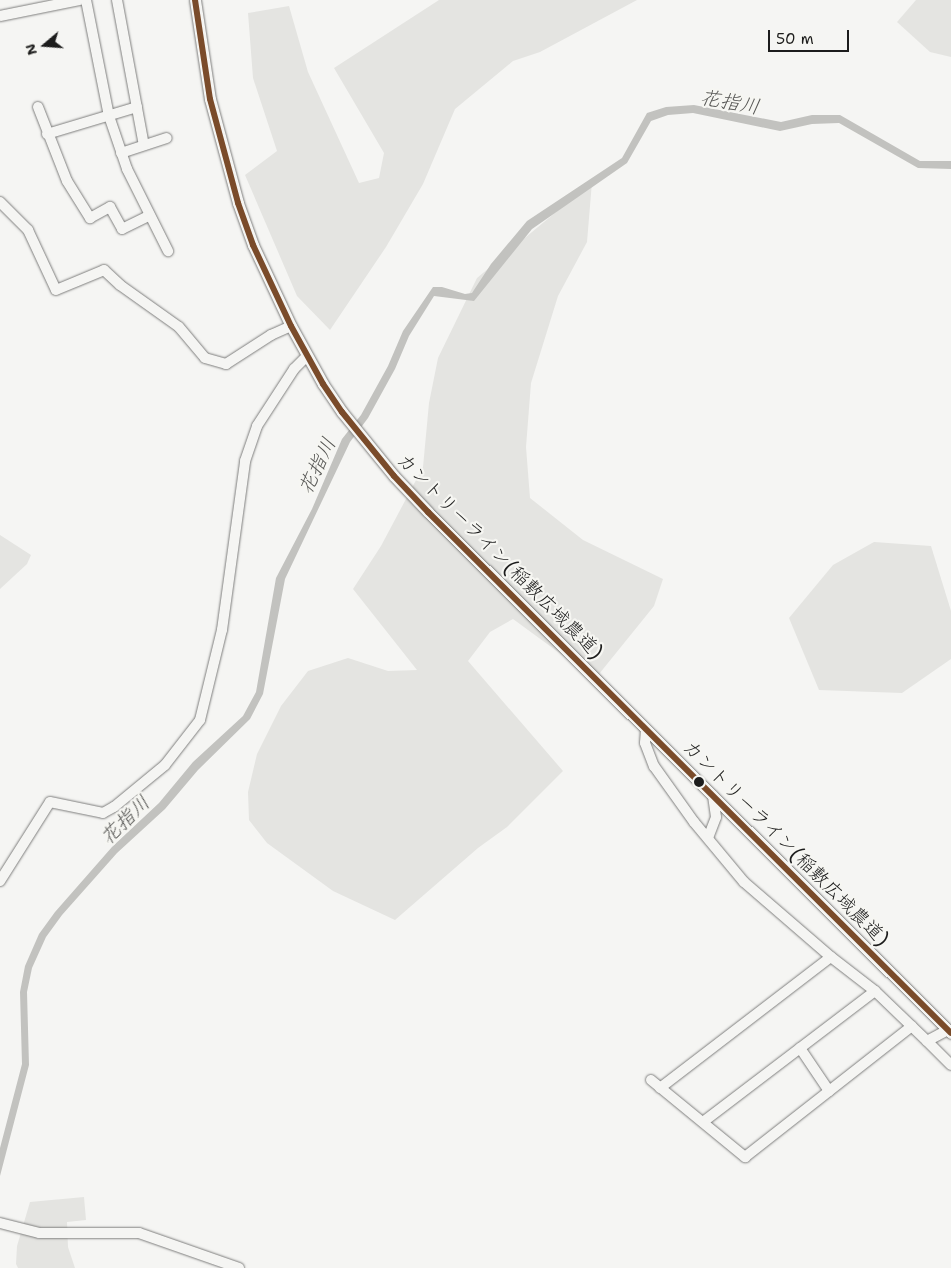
<!DOCTYPE html>
<html>
<head>
<meta charset="utf-8">
<style>
  body { margin:0 }
  #map { position:relative; width:951px; height:1268px; overflow:hidden; background:#f5f5f3; font-family:"Shantell Sans","Klee One",sans-serif }
  div>[style] { position:absolute }
  [style*='--x'] { left:calc(var(--x)*1px); top:calc(var(--y)*1px); width:calc(var(--w)*1px); rotate:calc(var(--a)*1deg) }
  .green>* { inset:0; background:#e4e4e1 }
  .water>* { inset:0; background:#c2c2bf }
  .roads { filter:drop-shadow(0 0 1px #7e7e7d) drop-shadow(0 0 1px #7e7e7d) }
  .minor>* { height:10px; margin:-5px; padding:0 5px; transform-origin:5px; border-radius:5px; background:#f5f5f3 }
  .tertiary>* { height:11px; margin:-5.5px; padding:0 5.5px; transform-origin:5.5px; border-radius:5.5px; background:#f5f5f3 }
  .bus-1>* { height:6px; margin:-3px; padding:0 3px; transform-origin:3px; border-radius:3px; background:#7a4b2a }
  .dots>* { width:14px; height:14px; translate:-50% -50%; box-sizing:border-box; border:2px solid #f6f6f2; border-radius:50% }
  span { translate:-50% -50%; white-space:nowrap; text-align:center; line-height:1.15; -webkit-text-stroke:4.5px #f6f6f2; paint-order:stroke }
  .street-label { font-size:19px; color:#1c1c1c }
  .water-label { font-size:20px; color:#565654; font-style:italic }
  .north { position:absolute; left:20px; top:20px; width:50px; height:50px; -webkit-text-stroke:4px #f6f6f2; paint-order:stroke; rotate:252deg; font-size:14px; font-weight:700; line-height:20px; text-align:center; color:#1c1c1c }
  .north::after { content:''; display:block; margin:auto; width:18px; height:22px; background:#1c1c1c; clip-path:polygon(50% 0,100% 100%,50% 72%,0 100%) }
  .scale { position:absolute; left:768px; top:30px; width:81px; height:22px; box-sizing:border-box; border:2px solid #1c1c1c; border-top:0; padding-left:6px; font-size:15px; line-height:18px; white-space:nowrap; color:#1c1c1c; -webkit-text-stroke:4px #f6f6f2; paint-order:stroke }
</style>
</head>
<body>
<div id="map">
  <div class="green">
    <i style="clip-path:polygon(439px 0,637px 0,540px 52px,513px 61px,455px 109px,423px 184px,386px 247px,330px 330px,297px 296px,245px 175px,277px 151px,253px 78px,248px 13px,289px 6px,308px 72px,359px 183px,379px 178px,384px 153px,334px 68px)"></i>
    <i style="clip-path:polygon(916px 0,951px 0,951px 57px,930px 52px,897px 22px)"></i>
    <i style="clip-path:polygon(592px 182px,587px 242px,558px 296px,531px 383px,526px 447px,530px 498px,583px 540px,663px 579px,654px 606px,595px 679px,513px 619px,490px 632px,468px 661px,563px 771px,507px 827px,478px 848px,395px 920px,333px 891px,267px 843px,249px 820px,248px 792px,257px 754px,281px 706px,308px 671px,348px 658px,388px 671px,417px 670px,353px 589px,381px 546px,423px 467px,429px 403px,438px 358px,477px 278px)"></i>
    <i style="clip-path:polygon(0 535px,31px 555px,27px 564px,0 589px)"></i>
    <i style="clip-path:polygon(874px 542px,931px 546px,951px 611px,951px 659px,902px 693px,819px 690px,789px 618px,833px 565px)"></i>
    <i style="clip-path:polygon(84px 1197px,86px 1220px,67px 1222px,68px 1247px,75px 1268px,18px 1268px,16px 1264px,17px 1246px,30px 1202px)"></i>
  </div>
  <div class="water">
    <i style="clip-path:polygon(694px 105px,781px 122px,812px 115px,840px 115px,920px 161px,951px 161px,951px 169px,918px 168px,839px 123px,812px 124px,780px 131px,693px 113px,668px 115px,651px 121px,627px 163px,532px 229px,474px 301px,434px 296px,409px 336px,395px 369px,368px 418px,350px 442px,285px 579px,263px 694px,250px 719px,198px 770px,165px 809px,117px 853px,62px 915px,46px 937px,32px 968px,27px 992px,29px 1065px,0 1176px,0 1148px,22px 1064px,20px 992px,25px 966px,39px 934px,55px 912px,112px 847px,159px 803px,193px 762px,243px 716px,256px 692px,276px 578px,312px 509px,342px 439px,361px 415px,388px 366px,403px 331px,433px 287px,442px 287px,465px 294px,472px 293px,491px 264px,527px 221px,622px 158px,647px 113px,666px 107px)"></i>
  </div>
  <div class="roads">
    <div class="minor">
      <i style="--x:86;--y:0;--w:118;--a:78.8"></i>
      <i style="--x:109;--y:116;--w:56;--a:71.2"></i>
      <i style="--x:127;--y:169;--w:92;--a:63.4"></i>
      <i style="--x:117;--y:0;--w:147;--a:79.5"></i>
      <i style="--x:0;--y:16;--w:81;--a:-11.4"></i>
      <i style="--x:38;--y:107;--w:79;--a:68.6"></i>
      <i style="--x:67;--y:181;--w:44;--a:58.1"></i>
      <i style="--x:90;--y:218;--w:23;--a:-29"></i>
      <i style="--x:110;--y:207;--w:25;--a:61"></i>
      <i style="--x:122;--y:229;--w:30;--a:-26"></i>
      <i style="--x:47;--y:134;--w:94;--a:-16.7"></i>
      <i style="--x:121;--y:153;--w:48;--a:-18.1"></i>
      <i style="--x:0;--y:202;--w:40;--a:45"></i>
      <i style="--x:28;--y:230;--w:66;--a:65"></i>
      <i style="--x:56;--y:290;--w:52;--a:-22.6"></i>
      <i style="--x:104;--y:270;--w:22;--a:43"></i>
      <i style="--x:120;--y:285;--w:72;--a:35.4"></i>
      <i style="--x:179;--y:327;--w:40;--a:50"></i>
      <i style="--x:205;--y:358;--w:22;--a:16"></i>
      <i style="--x:226;--y:364;--w:54;--a:-32.8"></i>
      <i style="--x:271;--y:335;--w:22;--a:-24"></i>
      <i style="--x:646;--y:729;--w:14;--a:94"></i>
      <i style="--x:645;--y:743;--w:25;--a:69"></i>
      <i style="--x:654;--y:766;--w:69;--a:54.5"></i>
      <i style="--x:694;--y:822;--w:78;--a:50.2"></i>
      <i style="--x:744;--y:882;--w:115;--a:40.8"></i>
      <i style="--x:831;--y:957;--w:56;--a:37.7"></i>
      <i style="--x:875;--y:991;--w:72;--a:43.9"></i>
      <i style="--x:927;--y:1041;--w:24;--a:-28"></i>
      <i style="--x:708;--y:838;--w:22;--a:-69"></i>
      <i style="--x:716;--y:817;--w:22;--a:-98"></i>
      <i style="--x:0;--y:881;--w:93;--a:-57.7"></i>
      <i style="--x:50;--y:802;--w:54;--a:11.7"></i>
      <i style="--x:103;--y:813;--w:13;--a:-29"></i>
      <i style="--x:114;--y:807;--w:66;--a:-39.5"></i>
      <i style="--x:165;--y:765;--w:57;--a:-52.1"></i>
      <i style="--x:200;--y:720;--w:93;--a:-76.3"></i>
      <i style="--x:222;--y:630;--w:171;--a:-82.2"></i>
      <i style="--x:245;--y:461;--w:37;--a:-71"></i>
      <i style="--x:257;--y:426;--w:68;--a:-57"></i>
      <i style="--x:294;--y:369;--w:18;--a:-45"></i>
      <i style="--x:927;--y:1041;--w:34;--a:45"></i>
      <i style="--x:800;--y:1048;--w:52;--a:56"></i>
      <i style="--x:651;--y:1080;--w:122;--a:39.3"></i>
      <i style="--x:745;--y:1157;--w:212;--a:-38.1"></i>
      <i style="--x:660;--y:1088;--w:215;--a:-37.5"></i>
      <i style="--x:703;--y:1122;--w:216;--a:-37.3"></i>
      <i style="--x:0;--y:1223;--w:40;--a:14.4"></i>
      <i style="--x:39;--y:1233;--w:100;--a:0"></i>
      <i style="--x:139;--y:1233;--w:106;--a:19.3"></i>
    </div>
    <div class="tertiary">
      <i style="--x:195;--y:0;--w:100;--a:81.4"></i>
      <i style="--x:210;--y:99;--w:108;--a:74.9"></i>
      <i style="--x:238;--y:203;--w:45;--a:70.3"></i>
      <i style="--x:253;--y:245;--w:89;--a:64.9"></i>
      <i style="--x:291;--y:326;--w:66;--a:61.1"></i>
      <i style="--x:323;--y:384;--w:34;--a:56"></i>
      <i style="--x:342;--y:412;--w:82;--a:50.9"></i>
      <i style="--x:394;--y:476;--w:50;--a:46.6"></i>
      <i style="--x:428;--y:512;--w:738;--a:44.89"></i>
    </div>
  </div>
  <div class="bus-1">
    <i style="--x:195;--y:0;--w:100;--a:81.4"></i>
    <i style="--x:210;--y:99;--w:108;--a:74.9"></i>
    <i style="--x:238;--y:203;--w:45;--a:70.3"></i>
    <i style="--x:253;--y:245;--w:89;--a:64.9"></i>
    <i style="--x:291;--y:326;--w:66;--a:61.1"></i>
    <i style="--x:323;--y:384;--w:34;--a:56"></i>
    <i style="--x:342;--y:412;--w:82;--a:50.9"></i>
    <i style="--x:394;--y:476;--w:50;--a:46.6"></i>
    <i style="--x:428;--y:512;--w:738;--a:44.89"></i>
  </div>
  <div class="dots">
    <i style="left:699px;top:782px;background:#1c1c1c"></i>
  </div>
  <div class="street-label">
    <span style="left:500px;top:556px;rotate:45deg">カントリーライン(稲敷広域農道)</span>
    <span style="left:786px;top:843px;rotate:45deg">カントリーライン(稲敷広域農道)</span>
  </div>
  <div class="water-label">
    <span style="left:730px;top:102px;rotate:10deg">花指川</span>
    <span style="left:317px;top:466px;rotate:-64deg">花指川</span>
    <span style="left:125px;top:820px;rotate:-44deg">花指川</span>
  </div>
  <div class="north">N</div>
  <div class="scale">50 m</div>
</div>
</body>
</html>
